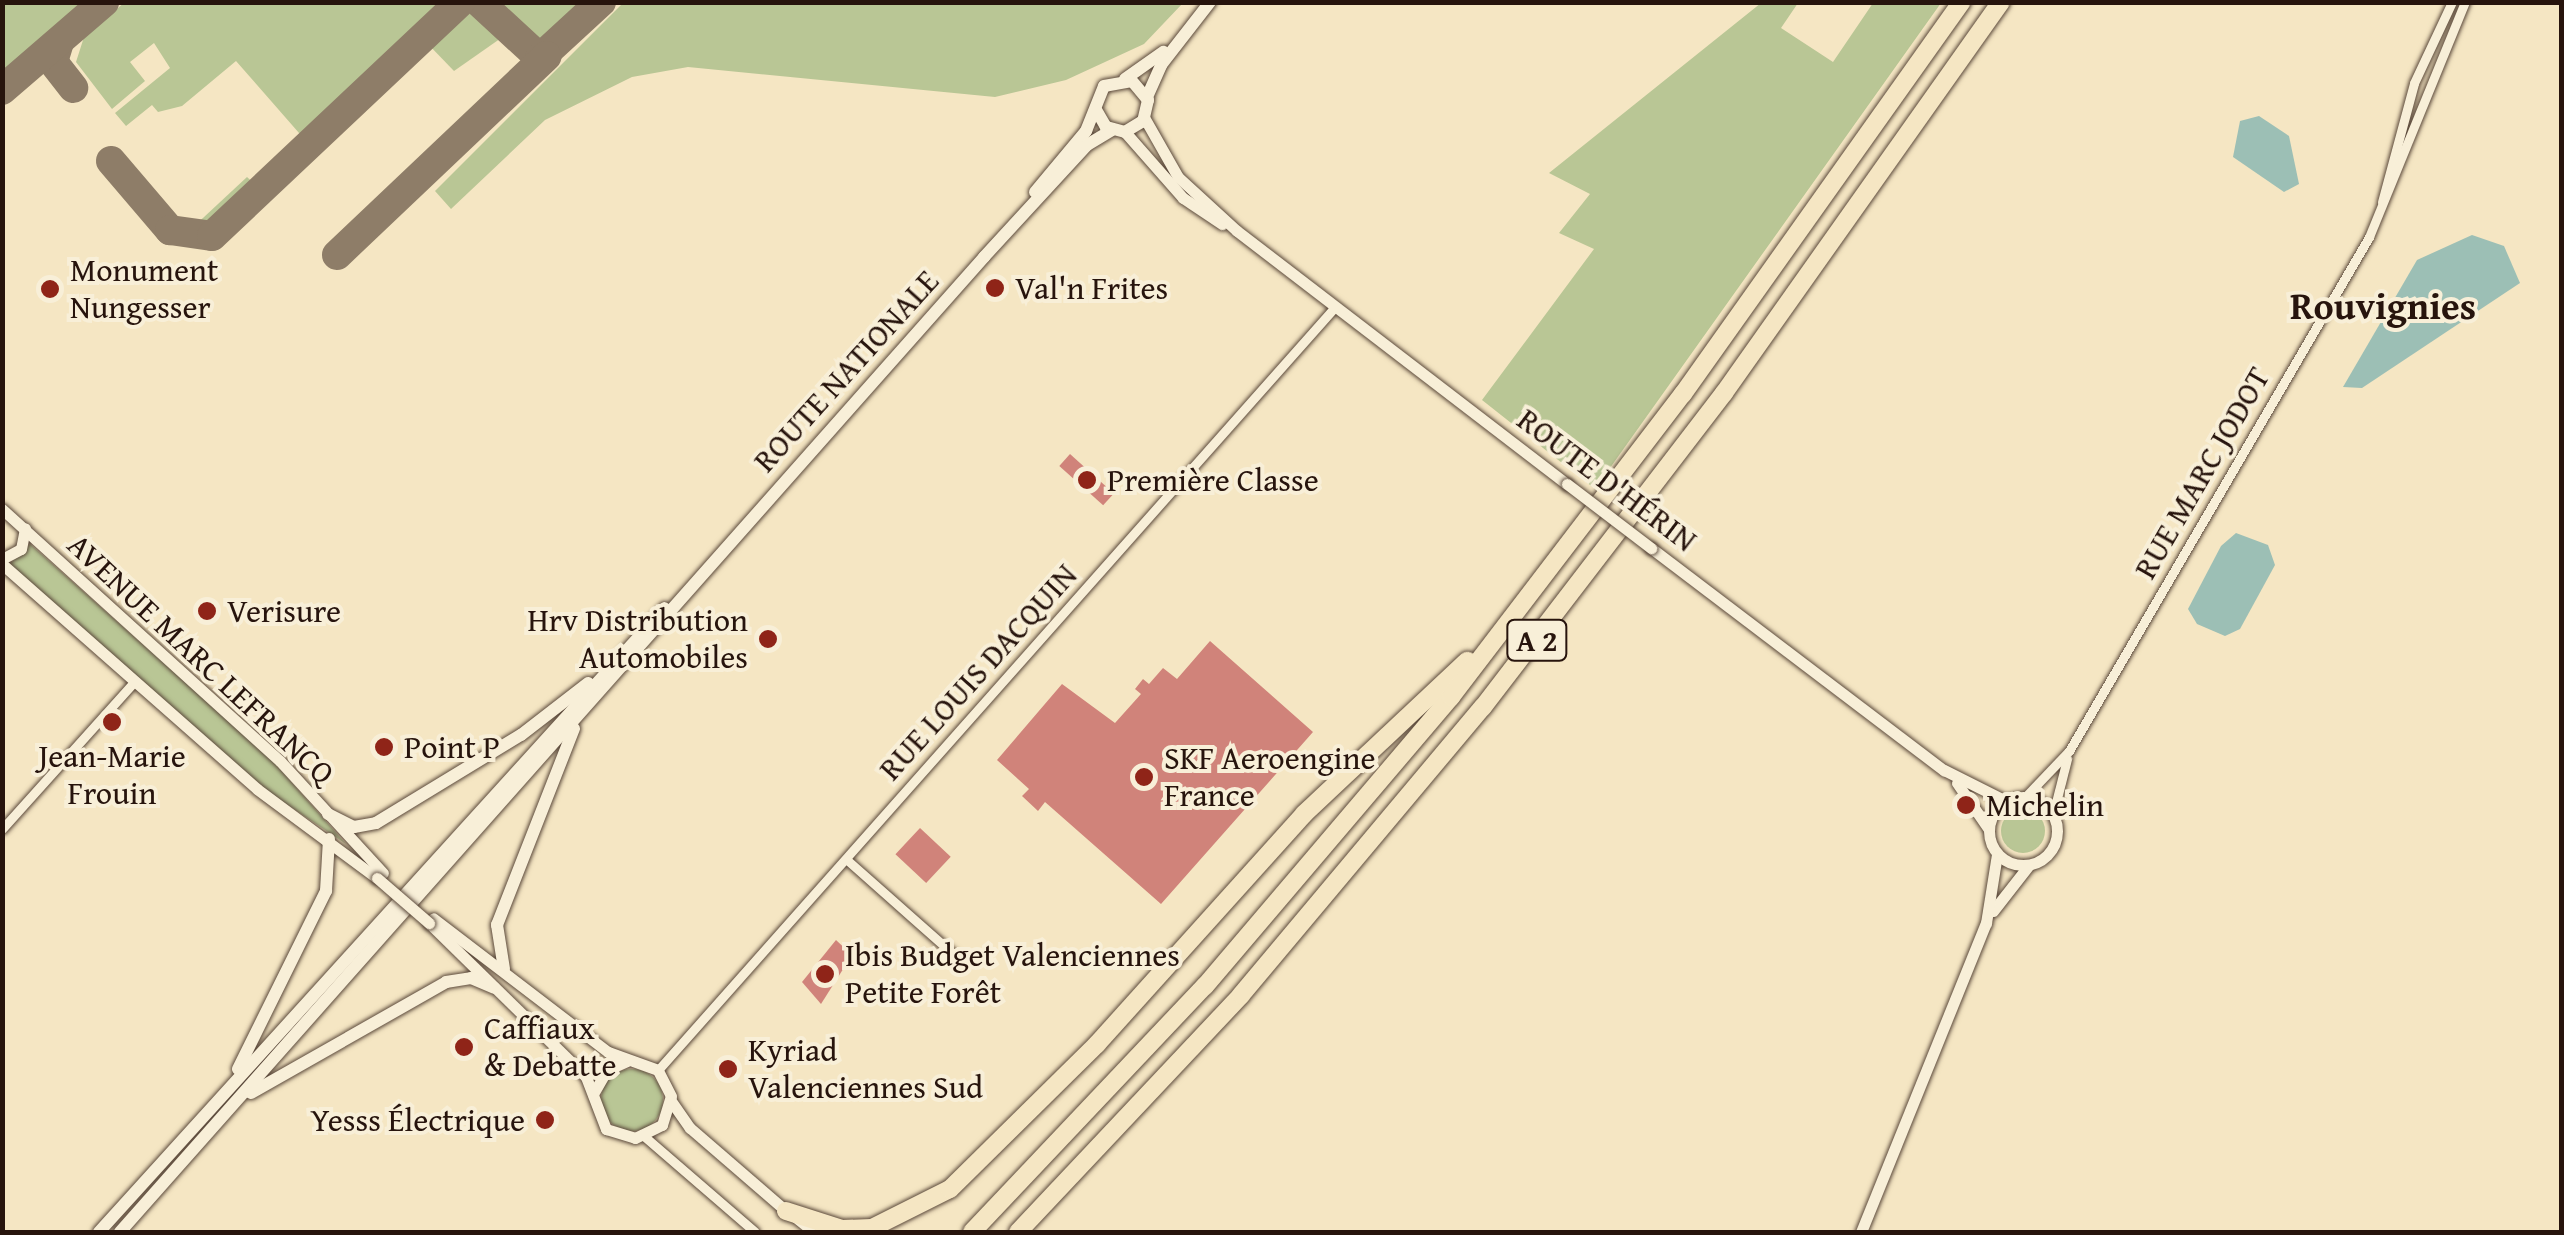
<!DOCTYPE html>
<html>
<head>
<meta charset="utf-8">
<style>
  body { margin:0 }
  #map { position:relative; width:2564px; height:1235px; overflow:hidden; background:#f5e6c3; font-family:"Gentium Book Plus",serif }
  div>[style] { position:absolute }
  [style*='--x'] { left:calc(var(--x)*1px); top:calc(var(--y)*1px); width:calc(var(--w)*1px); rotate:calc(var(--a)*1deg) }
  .green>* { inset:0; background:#b9c695 }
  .round { border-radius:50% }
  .water>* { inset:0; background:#9cbfb5 }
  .taxiway>* { height:30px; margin:-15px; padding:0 15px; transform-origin:15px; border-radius:15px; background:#8e7d68 }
  .building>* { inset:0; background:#d0837a; transform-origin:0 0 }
  .roads { filter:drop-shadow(0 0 2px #5a483a) drop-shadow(0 0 2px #5a483a) }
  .minor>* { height:9px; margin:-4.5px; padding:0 4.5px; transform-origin:4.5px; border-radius:4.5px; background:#f8efd8 }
  .tertiary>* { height:11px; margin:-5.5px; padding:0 5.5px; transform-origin:5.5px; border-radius:5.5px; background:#f8efd8 }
  .tertiary>.ring { margin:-5.5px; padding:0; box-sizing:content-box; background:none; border:11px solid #f8efd8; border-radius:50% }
  .secondary>* { height:12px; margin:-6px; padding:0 6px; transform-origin:6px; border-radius:6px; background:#f8efd8 }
  .motorway>* { height:18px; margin:-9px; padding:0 9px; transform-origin:9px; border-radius:9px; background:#f5e6c3 }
  .bridges { filter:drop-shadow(0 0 2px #5a483a) drop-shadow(0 0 2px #5a483a) }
  .tertiary-bridge>* { height:11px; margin:-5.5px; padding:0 5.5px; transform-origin:5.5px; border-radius:5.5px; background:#f8efd8 }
  .dots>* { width:28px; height:28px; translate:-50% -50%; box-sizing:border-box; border:5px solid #f8efd8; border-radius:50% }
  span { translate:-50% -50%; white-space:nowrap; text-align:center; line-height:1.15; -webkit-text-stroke:8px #f8efd8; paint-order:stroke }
  .shield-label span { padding:2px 8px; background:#f8efd8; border:2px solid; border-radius:8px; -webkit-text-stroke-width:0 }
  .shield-label { font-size:30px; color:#27140d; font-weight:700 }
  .poi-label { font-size:32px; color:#27140d }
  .left { translate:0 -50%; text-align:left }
  .right { translate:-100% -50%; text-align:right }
  .street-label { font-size:32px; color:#27140d }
  .quarter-label { font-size:38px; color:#27140d; font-weight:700 }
  .frame { position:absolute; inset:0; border:5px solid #27140d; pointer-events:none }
</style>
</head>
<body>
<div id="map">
  <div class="green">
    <i style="clip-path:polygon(3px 2px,83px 2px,83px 3px,3px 72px)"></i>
    <i style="clip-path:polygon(125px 2px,452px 2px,452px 3px,306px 141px,236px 61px,182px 106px,158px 112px,152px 105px,126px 126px,115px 113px,170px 68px,154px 43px,130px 62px,145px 81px,112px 109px,76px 62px,84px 37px)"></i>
    <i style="clip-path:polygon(624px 2px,1183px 2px,1183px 3px,1144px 44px,1066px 80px,995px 97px,688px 67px,632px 77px,545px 120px,451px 209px,435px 191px)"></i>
    <i style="clip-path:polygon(486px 3px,592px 3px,535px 48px)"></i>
    <i style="clip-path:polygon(1761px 3px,1798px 3px,1781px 28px,1833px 62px,1873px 3px,1941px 3px,1595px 489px,1482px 400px,1594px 249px,1559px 233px,1590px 194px,1549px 173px)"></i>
    <i style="clip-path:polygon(482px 13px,504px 36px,454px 71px,426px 42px,455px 15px)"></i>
    <i style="clip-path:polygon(247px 177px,258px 187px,220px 224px,189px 231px)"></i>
    <i style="clip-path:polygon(30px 544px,270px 758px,346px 844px,258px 785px,9px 565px)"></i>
    <i class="round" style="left:2001px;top:809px;width:44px;height:44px"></i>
    <i class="round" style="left:601px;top:1069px;width:62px;height:62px"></i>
  </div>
  <div class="water">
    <i style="clip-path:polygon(2259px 116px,2289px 136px,2299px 184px,2284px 192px,2233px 157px,2240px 121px)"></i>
    <i style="clip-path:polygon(2472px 235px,2504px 246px,2520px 283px,2362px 388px,2343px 387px,2417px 260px)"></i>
    <i style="clip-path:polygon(2236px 533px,2268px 545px,2275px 565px,2240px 629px,2225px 636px,2197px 624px,2188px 609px,2221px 546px)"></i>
  </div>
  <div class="taxiway">
    <i style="--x:479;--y:2;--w:83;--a:42.6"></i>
    <i style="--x:540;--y:58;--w:83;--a:-42.6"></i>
    <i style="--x:59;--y:42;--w:21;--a:107"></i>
    <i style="--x:53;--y:62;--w:33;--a:52"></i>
    <i style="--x:2;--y:90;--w:135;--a:-40.8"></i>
    <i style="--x:111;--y:161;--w:91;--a:49.5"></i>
    <i style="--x:170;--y:230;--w:42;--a:8.1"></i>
    <i style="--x:212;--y:236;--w:341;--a:-43.3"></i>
    <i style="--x:337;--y:255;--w:289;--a:-43.5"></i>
  </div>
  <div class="building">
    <i style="left:1070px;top:454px;width:59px;height:16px;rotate:42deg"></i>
    <i style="clip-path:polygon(1210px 641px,1313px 732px,1161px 904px,1045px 802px,1038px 811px,1022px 796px,1029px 789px,997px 760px,1062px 684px,1115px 723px,1141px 694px,1135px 689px,1143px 679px,1149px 684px,1163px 668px,1177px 679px)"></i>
    <i style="left:920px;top:828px;width:42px;height:36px;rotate:43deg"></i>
    <i style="clip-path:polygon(836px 940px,852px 955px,821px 1004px,802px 982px)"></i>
  </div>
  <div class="roads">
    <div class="minor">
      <i style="--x:2382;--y:202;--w:123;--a:-74.9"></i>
      <i style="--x:2414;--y:83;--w:89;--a:-64.9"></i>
      <i style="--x:2025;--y:797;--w:64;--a:-46.3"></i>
      <i style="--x:2069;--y:751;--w:595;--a:-59.73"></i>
      <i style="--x:2369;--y:237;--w:254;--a:-67.8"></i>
      <i style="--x:2053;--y:814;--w:57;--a:-75.7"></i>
      <i style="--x:2;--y:829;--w:199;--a:-48.1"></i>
      <i style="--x:846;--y:859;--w:151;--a:41.5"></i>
      <i style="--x:658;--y:1070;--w:1020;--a:-48.42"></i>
      <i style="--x:645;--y:1137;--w:145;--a:40.8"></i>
      <i style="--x:795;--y:1218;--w:22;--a:39"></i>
    </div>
    <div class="tertiary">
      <i style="--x:1145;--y:119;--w:67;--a:60.4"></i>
      <i style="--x:1178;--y:177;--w:80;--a:42.5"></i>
      <i style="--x:1237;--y:231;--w:416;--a:37.5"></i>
      <i style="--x:1125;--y:132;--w:88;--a:48.7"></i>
      <i style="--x:1183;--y:198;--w:47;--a:33.7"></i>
      <i style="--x:2;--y:509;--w:375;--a:42.2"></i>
      <i style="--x:280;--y:761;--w:152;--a:47.4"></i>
      <i style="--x:1651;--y:548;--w:368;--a:37.2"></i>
      <i style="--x:1944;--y:770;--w:69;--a:26.6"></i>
      <i style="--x:2;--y:559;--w:21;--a:-28"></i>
      <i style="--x:21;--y:549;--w:21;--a:-79"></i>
      <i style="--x:2;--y:564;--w:340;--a:41.4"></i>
      <i style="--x:257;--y:789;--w:149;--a:36.6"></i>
      <i style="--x:1957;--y:783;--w:55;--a:55.4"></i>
      <i class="ring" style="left:1989px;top:797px;width:57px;height:57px"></i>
      <i style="--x:1993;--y:911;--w:58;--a:-52"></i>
      <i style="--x:429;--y:923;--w:220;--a:44.4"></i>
      <i style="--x:586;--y:1077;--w:56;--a:69"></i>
      <i style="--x:606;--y:1129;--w:30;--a:17"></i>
      <i style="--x:635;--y:1138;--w:30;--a:-26"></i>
      <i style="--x:662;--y:1125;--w:30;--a:-73"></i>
      <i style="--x:671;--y:1096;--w:29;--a:-117"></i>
      <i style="--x:658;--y:1070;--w:53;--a:-160.2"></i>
      <i style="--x:608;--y:1052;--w:220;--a:-142.6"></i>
      <i style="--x:593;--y:1094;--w:28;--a:-60"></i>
      <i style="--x:607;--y:1070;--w:22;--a:-24"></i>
      <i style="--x:671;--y:1101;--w:33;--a:55"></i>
      <i style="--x:690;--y:1128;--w:127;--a:40.8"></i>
      <i style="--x:1861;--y:1232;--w:333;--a:-68"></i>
      <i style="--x:1986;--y:923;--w:70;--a:-80.9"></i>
    </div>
    <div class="secondary">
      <i style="--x:1125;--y:79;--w:47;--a:-35.4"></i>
      <i style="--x:1147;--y:97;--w:35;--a:-66"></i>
      <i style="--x:1161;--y:65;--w:80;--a:-52.1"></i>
      <i style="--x:1035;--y:192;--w:80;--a:-50.1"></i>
      <i style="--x:1086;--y:131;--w:48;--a:-68.2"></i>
      <i style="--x:1104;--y:86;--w:28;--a:-10"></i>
      <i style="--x:1132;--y:81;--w:25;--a:50"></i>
      <i style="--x:1148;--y:100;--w:22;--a:103"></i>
      <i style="--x:1143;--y:121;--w:21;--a:149"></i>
      <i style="--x:1125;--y:132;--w:20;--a:-165"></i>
      <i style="--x:1106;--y:127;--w:20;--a:-120"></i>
      <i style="--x:328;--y:814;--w:29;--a:27"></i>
      <i style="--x:354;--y:827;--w:22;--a:-10"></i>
      <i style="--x:376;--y:823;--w:170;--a:-31.3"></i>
      <i style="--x:521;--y:735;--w:85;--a:-37.8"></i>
      <i style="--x:504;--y:969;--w:45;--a:-99"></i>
      <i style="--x:497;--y:925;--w:211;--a:-68.6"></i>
      <i style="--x:238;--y:1069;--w:199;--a:-63.7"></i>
      <i style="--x:326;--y:891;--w:52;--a:-86.7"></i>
      <i style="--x:251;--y:1093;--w:224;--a:-29.6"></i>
      <i style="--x:446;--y:982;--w:25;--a:-9"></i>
      <i style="--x:471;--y:978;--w:25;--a:23"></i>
      <i style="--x:99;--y:1232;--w:842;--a:-47.79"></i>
      <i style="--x:120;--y:1232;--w:1303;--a:-48.45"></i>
      <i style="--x:984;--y:257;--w:152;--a:-47.4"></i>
      <i style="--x:1087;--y:145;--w:29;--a:-31"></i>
    </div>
    <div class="motorway">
      <i style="--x:786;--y:1211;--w:59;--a:17.8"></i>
      <i style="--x:842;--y:1229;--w:30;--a:-2"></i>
      <i style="--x:872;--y:1228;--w:87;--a:-26.6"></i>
      <i style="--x:950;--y:1189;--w:206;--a:-44.6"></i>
      <i style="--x:1097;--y:1044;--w:309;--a:-48"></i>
      <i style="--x:1304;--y:814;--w:224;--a:-43.2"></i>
      <i style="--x:972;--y:1232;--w:339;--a:-46.6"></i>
      <i style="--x:1205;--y:986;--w:380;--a:-49.6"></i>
      <i style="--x:1451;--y:697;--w:382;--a:-52.6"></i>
      <i style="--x:1683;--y:394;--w:481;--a:-54.6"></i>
      <i style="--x:1018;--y:1232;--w:325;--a:-46.7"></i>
      <i style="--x:1241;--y:995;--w:376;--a:-50"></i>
      <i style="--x:1483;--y:707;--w:396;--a:-52.5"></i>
      <i style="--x:1724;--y:393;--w:479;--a:-54.7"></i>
    </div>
  </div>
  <div class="bridges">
    <div class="tertiary-bridge">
      <i style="--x:1567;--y:484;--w:106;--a:37.3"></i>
      <i style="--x:377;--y:878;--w:69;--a:40.9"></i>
    </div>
  </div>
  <div class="dots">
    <i style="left:995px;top:288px;background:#8f2418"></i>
    <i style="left:50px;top:289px;background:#8f2418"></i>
    <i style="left:1087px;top:480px;background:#8f2418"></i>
    <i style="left:207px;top:611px;background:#8f2418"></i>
    <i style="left:768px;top:639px;background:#8f2418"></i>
    <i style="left:112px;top:722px;background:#8f2418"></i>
    <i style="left:384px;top:747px;background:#8f2418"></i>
    <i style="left:1144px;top:777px;background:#8f2418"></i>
    <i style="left:1966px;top:805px;background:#8f2418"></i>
    <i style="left:825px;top:974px;background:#8f2418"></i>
    <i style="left:464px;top:1047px;background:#8f2418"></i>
    <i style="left:728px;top:1069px;background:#8f2418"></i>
    <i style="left:545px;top:1120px;background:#8f2418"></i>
  </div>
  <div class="shield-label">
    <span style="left:1537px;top:640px">A 2</span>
  </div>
  <div class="poi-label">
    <span class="left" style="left:70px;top:289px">Monument<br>Nungesser</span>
    <span class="left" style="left:1015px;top:288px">Val'n Frites</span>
    <span class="left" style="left:1107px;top:480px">Première Classe</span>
    <span class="left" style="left:227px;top:611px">Verisure</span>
    <span class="right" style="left:748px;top:639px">Hrv Distribution<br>Automobiles</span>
    <span class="left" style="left:404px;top:747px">Point P</span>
    <span style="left:112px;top:775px">Jean-Marie<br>Frouin</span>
    <span class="left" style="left:1164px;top:777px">SKF Aeroengine<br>France</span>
    <span class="left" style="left:1986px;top:805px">Michelin</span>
    <span class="left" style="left:845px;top:974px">Ibis Budget Valenciennes<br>Petite Forêt</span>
    <span class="left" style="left:484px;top:1047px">Caffiaux<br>&amp; Debatte</span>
    <span class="left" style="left:748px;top:1069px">Kyriad<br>Valenciennes Sud</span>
    <span class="right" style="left:525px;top:1120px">Yesss Électrique</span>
  </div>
  <div class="street-label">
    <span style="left:846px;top:371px;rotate:-48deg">ROUTE NATIONALE</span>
    <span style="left:2202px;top:473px;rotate:-60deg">RUE MARC JODOT</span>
    <span style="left:1607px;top:480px;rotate:37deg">ROUTE D'HÉRIN</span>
    <span style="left:201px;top:659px;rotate:43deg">AVENUE MARC LEFRANCQ</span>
    <span style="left:978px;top:672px;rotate:-48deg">RUE LOUIS DACQUIN</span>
  </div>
  <div class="quarter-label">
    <span style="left:2383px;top:306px">Rouvignies</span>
  </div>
  <div class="frame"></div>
</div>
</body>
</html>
